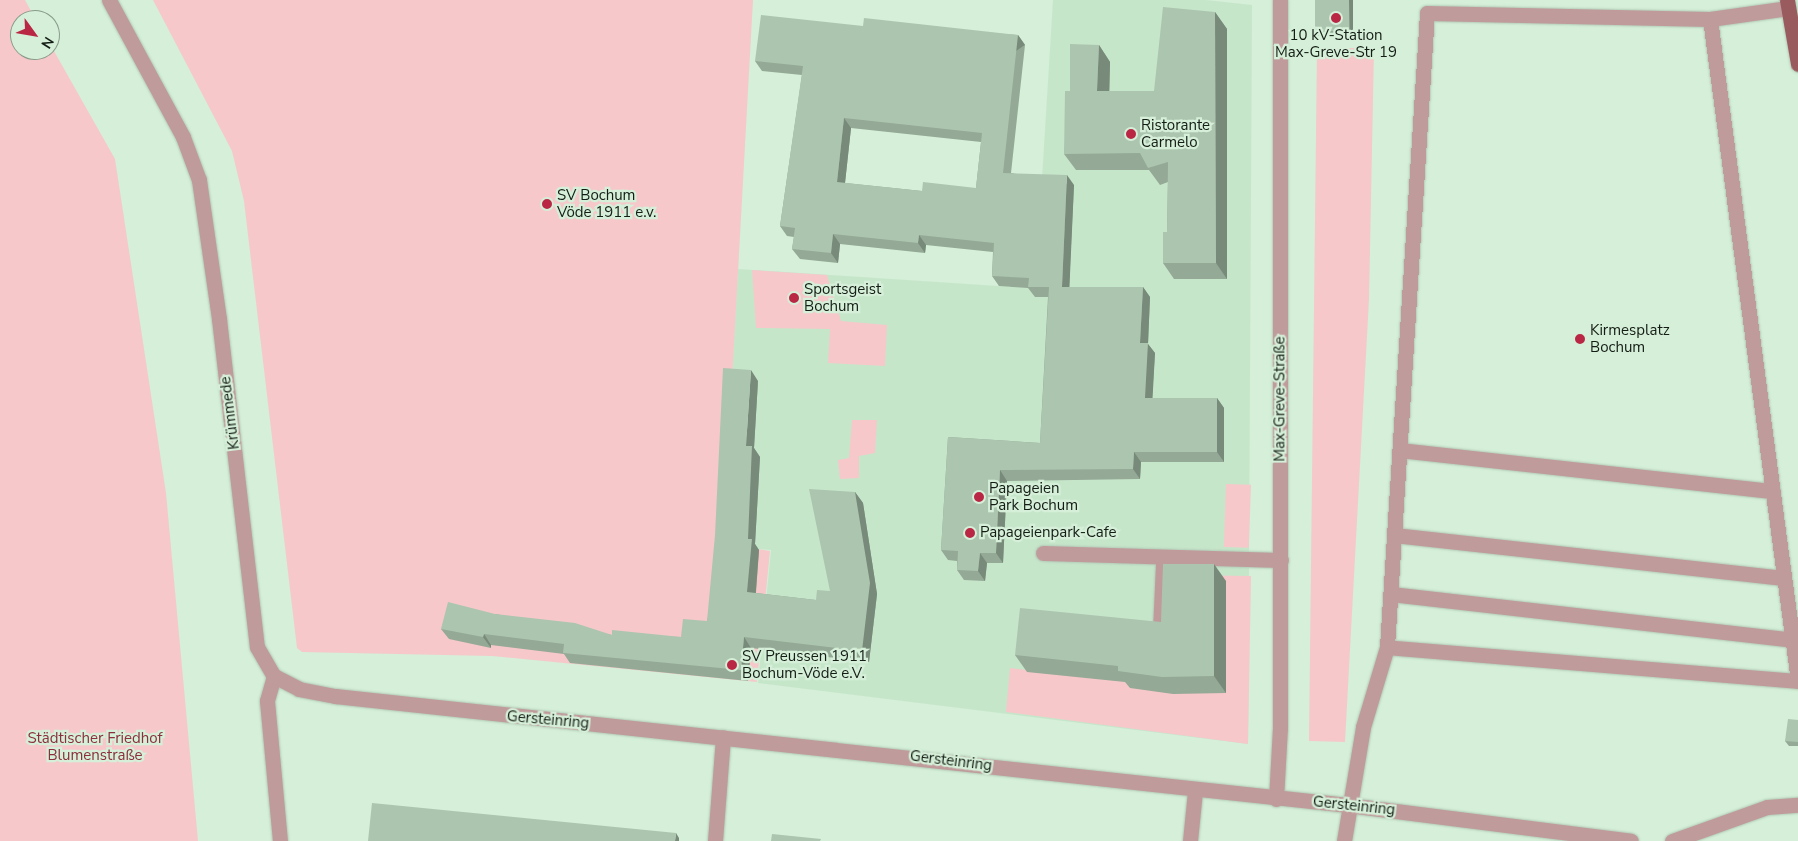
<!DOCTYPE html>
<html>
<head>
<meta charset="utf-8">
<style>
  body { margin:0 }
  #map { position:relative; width:1798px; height:841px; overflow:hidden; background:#d5efd8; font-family:"Nunito Sans",sans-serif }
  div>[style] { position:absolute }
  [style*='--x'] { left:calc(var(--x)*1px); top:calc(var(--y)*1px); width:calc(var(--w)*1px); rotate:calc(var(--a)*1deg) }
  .built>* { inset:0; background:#c6e6ca }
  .green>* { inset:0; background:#f6c8ca; transform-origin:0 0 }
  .roads { filter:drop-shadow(0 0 1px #b2c9b5) drop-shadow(0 0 1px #b2c9b5) }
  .minor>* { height:15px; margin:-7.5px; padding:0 7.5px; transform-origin:7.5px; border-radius:7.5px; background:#c09b9c }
  .major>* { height:15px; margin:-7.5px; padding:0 7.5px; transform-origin:7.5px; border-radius:7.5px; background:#9a5b5f }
  .wall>* { inset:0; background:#94a996 }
  .shaded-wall>* { inset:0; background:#788a7a; transform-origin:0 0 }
  .building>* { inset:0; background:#acc5af; transform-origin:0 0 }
  .dots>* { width:14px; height:14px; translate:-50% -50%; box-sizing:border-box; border:2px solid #d5efd8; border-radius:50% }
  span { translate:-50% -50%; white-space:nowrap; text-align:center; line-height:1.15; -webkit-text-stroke:4.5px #d5efd8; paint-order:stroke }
  .poi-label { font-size:15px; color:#141d15 }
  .left { translate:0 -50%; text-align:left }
  .street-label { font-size:15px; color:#141d15 }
  .park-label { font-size:15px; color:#8c2e3b }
  .north { position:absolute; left:10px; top:10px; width:50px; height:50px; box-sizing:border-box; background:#d5efd8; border:1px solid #889b8a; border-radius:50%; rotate:122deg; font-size:14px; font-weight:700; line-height:20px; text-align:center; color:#141d15 }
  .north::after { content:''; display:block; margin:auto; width:18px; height:22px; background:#b92744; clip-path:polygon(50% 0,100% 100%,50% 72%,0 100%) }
</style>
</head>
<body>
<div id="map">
  <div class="built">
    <i style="clip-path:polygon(1053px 0,1206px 0,1252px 5px,1248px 744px,758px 683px,771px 550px,722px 546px,738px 269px,998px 286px,1000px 260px,1037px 261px)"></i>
  </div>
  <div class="green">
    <i style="clip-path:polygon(0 0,25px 0,36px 20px,20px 20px,20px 50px,50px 50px,50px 44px,115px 159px,166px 493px,198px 841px,0 841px)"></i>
    <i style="clip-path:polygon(153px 0,753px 0,723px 544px,770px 551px,757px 682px,492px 656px,302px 652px,297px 648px,244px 201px,232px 151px)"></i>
    <i style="clip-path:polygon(1317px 48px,1374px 48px,1369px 299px,1345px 742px,1309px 741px)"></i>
    <i style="clip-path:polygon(752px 270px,827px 275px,841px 321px,887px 325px,885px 366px,828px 363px,830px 329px,756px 328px)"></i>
    <i style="clip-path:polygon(852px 420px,877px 420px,875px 453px,859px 456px,859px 478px,840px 479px,838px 460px,849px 458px)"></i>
    <i style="left:1226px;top:484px;width:25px;height:63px;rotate:2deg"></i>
    <i style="clip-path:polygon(1174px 575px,1251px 576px,1248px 744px,1006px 712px,1010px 668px,1225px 693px,1226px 581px)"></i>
  </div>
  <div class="roads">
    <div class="minor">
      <i style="--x:109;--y:0;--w:156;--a:61.6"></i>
      <i style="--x:183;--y:137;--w:46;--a:69.6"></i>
      <i style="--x:199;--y:180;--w:140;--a:81.8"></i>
      <i style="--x:219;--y:319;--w:330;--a:83.4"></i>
      <i style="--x:257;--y:647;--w:34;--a:60"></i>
      <i style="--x:274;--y:676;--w:26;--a:106"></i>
      <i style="--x:267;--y:701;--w:141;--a:84.7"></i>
      <i style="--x:1710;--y:19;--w:668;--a:82.43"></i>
      <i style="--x:1798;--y:681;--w:412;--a:-175.3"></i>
      <i style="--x:1387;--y:647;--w:635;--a:-86.39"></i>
      <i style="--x:1427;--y:13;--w:283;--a:1.2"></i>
      <i style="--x:1710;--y:19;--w:79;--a:-8"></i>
      <i style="--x:1400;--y:450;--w:375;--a:6.3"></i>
      <i style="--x:1394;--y:535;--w:392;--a:6.3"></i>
      <i style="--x:1043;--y:553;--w:238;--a:1.7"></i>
      <i style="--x:1391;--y:594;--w:404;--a:6.5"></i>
      <i style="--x:1160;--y:630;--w:67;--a:-87.4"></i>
      <i style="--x:274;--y:676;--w:28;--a:27"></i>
      <i style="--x:299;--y:689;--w:37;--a:11"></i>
      <i style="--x:335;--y:696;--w:1019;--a:6.14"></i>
      <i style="--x:1348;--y:805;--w:285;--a:7.2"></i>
      <i style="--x:1276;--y:799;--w:71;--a:-86.8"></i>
      <i style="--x:1280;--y:728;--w:728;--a:-90"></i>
      <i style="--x:715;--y:841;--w:104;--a:-85.6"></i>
      <i style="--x:1190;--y:841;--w:50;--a:-84.3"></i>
      <i style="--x:1344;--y:841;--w:116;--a:-80.5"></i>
      <i style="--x:1363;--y:727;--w:84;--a:-73.3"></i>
      <i style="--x:1672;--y:841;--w:101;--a:-19.7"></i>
      <i style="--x:1767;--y:807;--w:31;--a:-4"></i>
    </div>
    <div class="major">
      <i style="--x:1787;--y:0;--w:65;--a:80.2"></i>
    </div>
  </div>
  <div class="wall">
    <i style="clip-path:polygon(1315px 0,1353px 0,1353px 36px,1319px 36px,1315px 31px)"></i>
    <i style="clip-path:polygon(1215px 12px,1227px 29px,1227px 279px,1174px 279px,1163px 263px,1167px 232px,1168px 182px,1160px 185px,1149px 170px,1076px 170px,1064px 154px,1070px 91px,1099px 45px,1110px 62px,1109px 91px,1154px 91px)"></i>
    <i style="clip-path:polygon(evenodd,863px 26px,1018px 35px,1025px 45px,1011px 173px,1074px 185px,1069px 287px,1143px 287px,1150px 297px,1148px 344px,1155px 353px,1152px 398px,1217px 398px,1224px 408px,1224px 462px,1141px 462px,1140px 479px,1007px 481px,1003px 563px,987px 563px,985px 581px,964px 580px,957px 570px,957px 561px,948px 560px,941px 550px,948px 437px,1040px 443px,1048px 297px,1035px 297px,1028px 288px,999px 286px,992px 276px,993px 252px,926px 245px,925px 253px,840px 244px,838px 263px,800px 259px,792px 249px,794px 237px,787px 236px,780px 226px,802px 75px,762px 71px,755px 61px,863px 26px,851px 128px,981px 142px,976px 188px,922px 191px,845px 183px,851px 128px)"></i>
    <i style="clip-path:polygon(758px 381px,754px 448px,760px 457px,755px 544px,759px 550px,756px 593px,816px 600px,830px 591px,855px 492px,863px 503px,877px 594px,869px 662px,751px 648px,748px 681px,570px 663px,564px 654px,491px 645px,491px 648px,449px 639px,441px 629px,495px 614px,612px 635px,681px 637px,707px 621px)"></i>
    <i style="clip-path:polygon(1226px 581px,1226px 693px,1173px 694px,1130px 688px,1125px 682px,1027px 672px,1015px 655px,1161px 622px)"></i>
    <i style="clip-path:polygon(1798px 720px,1798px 746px,1789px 746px,1785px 741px)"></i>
  </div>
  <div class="shaded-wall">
    <i style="clip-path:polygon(1349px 0,1353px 0,1353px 36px,1350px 31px)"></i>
    <i style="clip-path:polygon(1215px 12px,1227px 29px,1227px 279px,1216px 263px)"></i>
    <i style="left:1018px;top:35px;width:12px;height:139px;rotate:55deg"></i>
    <i style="clip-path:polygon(1099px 45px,1110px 62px,1109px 108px,1097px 91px)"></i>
    <i style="clip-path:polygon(844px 118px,851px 128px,844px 192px,837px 182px)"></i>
    <i style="clip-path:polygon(1067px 175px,1074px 185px,1069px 297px,1062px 287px)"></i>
    <i style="clip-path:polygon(833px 234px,840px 244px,838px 263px,831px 253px)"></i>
    <i style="clip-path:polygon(919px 235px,926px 245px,925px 253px,918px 243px)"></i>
    <i style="clip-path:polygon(1143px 287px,1150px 297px,1148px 344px,1155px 353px,1152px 408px,1145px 398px,1140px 343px)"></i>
    <i style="clip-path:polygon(751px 370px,758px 381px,754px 448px,760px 457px,755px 544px,759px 550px,755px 602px,747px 592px,748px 539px,746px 446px)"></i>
    <i style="clip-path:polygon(1217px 398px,1224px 408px,1224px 462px,1217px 452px)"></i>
    <i style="clip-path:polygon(1134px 452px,1141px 462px,1140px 479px,1133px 469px)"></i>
    <i style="clip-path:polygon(1000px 470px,1007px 481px,1003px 563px,996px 553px)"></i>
    <i style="clip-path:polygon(855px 492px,863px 503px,877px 594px,869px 662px,862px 651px)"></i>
    <i style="clip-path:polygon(980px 553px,987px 563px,985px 581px,978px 571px)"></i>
    <i style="clip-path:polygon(1214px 564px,1226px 581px,1226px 693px,1214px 676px)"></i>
    <i style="clip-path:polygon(484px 634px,491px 645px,491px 648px,483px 637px)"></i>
    <i style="clip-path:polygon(744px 637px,751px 648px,748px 681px,741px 670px)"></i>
    <i style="clip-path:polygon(676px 833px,679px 838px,679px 841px,675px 841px)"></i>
  </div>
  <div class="building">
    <i style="left:1315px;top:0;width:34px;height:31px"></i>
    <i style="clip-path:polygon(1163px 7px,1215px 12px,1216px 263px,1163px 263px,1163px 232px,1167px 232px,1168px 162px,1148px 168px,1140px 153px,1064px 154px,1065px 91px,1070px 91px,1070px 44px,1099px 45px,1097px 91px,1154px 91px)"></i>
    <i style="clip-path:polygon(evenodd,761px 15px,863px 26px,864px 18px,1018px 35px,1003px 173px,1067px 175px,1062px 287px,1143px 287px,1140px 343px,1148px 343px,1145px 398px,1217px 398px,1217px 452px,1134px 452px,1133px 469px,1000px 470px,996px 553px,980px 553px,978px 571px,957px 570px,958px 551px,941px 550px,948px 437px,1040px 443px,1049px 287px,1051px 287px,1028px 287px,1029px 278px,992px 276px,994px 243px,919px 235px,918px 243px,833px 234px,831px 253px,792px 249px,795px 228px,780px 226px,803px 66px,755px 61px,761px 15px,844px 118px,982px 133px,976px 188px,923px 182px,922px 191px,837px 182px,844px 118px)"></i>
    <i style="clip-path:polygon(723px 368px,751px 370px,746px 446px,752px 446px,748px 539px,752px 539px,747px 592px,816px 600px,817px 590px,830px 591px,809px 489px,855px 492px,870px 583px,862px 651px,744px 637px,741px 670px,563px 653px,564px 644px,484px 634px,483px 637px,441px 629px,448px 602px,495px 614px,575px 623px,612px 635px,612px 630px,681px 637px,683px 619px,707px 621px,715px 535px)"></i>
    <i style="clip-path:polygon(1163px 564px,1214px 564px,1214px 676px,1162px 677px,1118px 671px,1118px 666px,1015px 655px,1020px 608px,1161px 622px)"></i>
    <i style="clip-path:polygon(1788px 719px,1798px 720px,1798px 742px,1785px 741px)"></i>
    <i style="clip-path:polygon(372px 803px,676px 833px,675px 841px,368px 841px)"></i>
    <i style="clip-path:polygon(772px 834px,821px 839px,820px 841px,771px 841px)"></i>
  </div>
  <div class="dots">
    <i style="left:1336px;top:18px;background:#b92744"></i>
    <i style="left:1131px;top:134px;background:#b92744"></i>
    <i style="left:547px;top:204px;background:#b92744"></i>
    <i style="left:794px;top:298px;background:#b92744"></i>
    <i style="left:1580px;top:339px;background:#b92744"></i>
    <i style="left:979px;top:497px;background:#b92744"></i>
    <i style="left:970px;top:533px;background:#b92744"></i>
    <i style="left:732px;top:665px;background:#b92744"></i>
  </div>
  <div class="poi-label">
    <span style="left:1336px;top:44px">10 kV-Station<br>Max-Greve-Str 19</span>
    <span class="left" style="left:1141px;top:134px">Ristorante<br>Carmelo</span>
    <span class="left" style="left:557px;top:204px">SV Bochum<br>Vöde 1911 e.v.</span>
    <span class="left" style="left:804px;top:298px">Sportsgeist<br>Bochum</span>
    <span class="left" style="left:1590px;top:339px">Kirmesplatz<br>Bochum</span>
    <span class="left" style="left:989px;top:497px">Papageien<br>Park Bochum</span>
    <span class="left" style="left:980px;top:533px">Papageienpark-Cafe</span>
    <span class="left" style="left:742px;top:665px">SV Preussen 1911<br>Bochum-Vöde e.V.</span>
  </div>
  <div class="street-label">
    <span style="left:1280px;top:399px;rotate:-90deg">Max-Greve-Straße</span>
    <span style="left:230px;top:413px;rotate:-97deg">Krümmede</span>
    <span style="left:548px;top:720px;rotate:5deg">Gersteinring</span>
    <span style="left:951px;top:761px;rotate:7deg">Gersteinring</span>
    <span style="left:1354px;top:806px;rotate:6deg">Gersteinring</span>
  </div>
  <div class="park-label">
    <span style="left:95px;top:747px">Städtischer Friedhof<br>Blumenstraße</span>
  </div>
  <div class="north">N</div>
</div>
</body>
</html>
